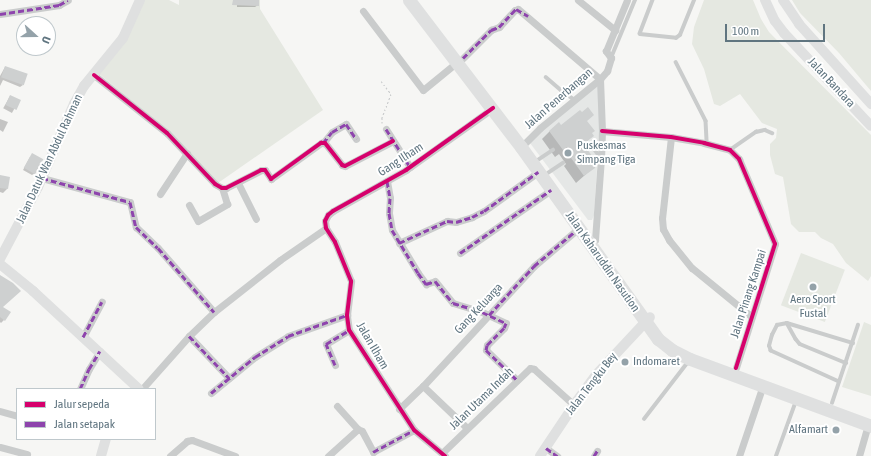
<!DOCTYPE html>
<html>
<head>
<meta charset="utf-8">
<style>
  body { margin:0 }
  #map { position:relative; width:871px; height:456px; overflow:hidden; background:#f6f6f4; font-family:"Asap Condensed",sans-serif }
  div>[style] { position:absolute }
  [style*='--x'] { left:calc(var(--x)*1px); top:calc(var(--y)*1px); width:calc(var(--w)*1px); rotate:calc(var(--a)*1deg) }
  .built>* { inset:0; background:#e5e7e6 }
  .green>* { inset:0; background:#e5e8e1; transform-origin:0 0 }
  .shadow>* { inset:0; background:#0003; transform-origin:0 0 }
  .building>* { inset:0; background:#ced0d0; transform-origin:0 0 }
  .path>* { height:1px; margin-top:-0.5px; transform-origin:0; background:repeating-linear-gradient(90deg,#c7c9ca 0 2px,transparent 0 4px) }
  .lane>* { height:3.5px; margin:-1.75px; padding:0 1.75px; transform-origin:1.75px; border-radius:1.75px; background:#cacccc }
  .street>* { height:7px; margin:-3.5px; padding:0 3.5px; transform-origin:3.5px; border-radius:3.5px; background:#cacccc }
  .secondary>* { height:10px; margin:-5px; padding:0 5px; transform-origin:5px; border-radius:5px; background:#dfe0e0 }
  .highway>* { height:13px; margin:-6.5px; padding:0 6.5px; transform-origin:6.5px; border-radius:6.5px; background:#dfe0e0 }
  .quiet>* { height:3px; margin-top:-1.5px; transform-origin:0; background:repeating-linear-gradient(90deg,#8e44ad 0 6px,transparent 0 9px) }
  .cycleway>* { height:4px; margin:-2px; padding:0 2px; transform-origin:2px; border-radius:2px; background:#d6006c }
  .dots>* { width:11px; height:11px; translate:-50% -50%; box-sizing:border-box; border:2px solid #fff; border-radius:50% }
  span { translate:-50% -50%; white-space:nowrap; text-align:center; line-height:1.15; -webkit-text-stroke:4px #fff; paint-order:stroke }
  .street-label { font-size:12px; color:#607580 }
  .poi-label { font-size:12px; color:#607580 }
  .left { translate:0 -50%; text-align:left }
  .right { translate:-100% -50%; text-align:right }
  .legend { position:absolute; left:16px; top:388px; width:140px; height:52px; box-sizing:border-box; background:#fff; border:1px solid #bfc8cc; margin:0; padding:5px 7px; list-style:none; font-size:12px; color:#607580 }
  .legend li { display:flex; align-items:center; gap:8px; height:20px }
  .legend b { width:20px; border:1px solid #bfc8cc }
  .north { position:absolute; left:16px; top:16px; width:40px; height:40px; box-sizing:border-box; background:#fff; border:1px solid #bfc8cc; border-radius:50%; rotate:111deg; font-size:11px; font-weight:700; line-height:16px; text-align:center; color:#607580 }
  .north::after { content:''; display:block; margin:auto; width:14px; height:18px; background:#94a2a9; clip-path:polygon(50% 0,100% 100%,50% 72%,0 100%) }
  .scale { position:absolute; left:725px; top:24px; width:100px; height:18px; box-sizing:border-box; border:2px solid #607580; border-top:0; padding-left:5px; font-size:12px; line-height:14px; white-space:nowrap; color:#607580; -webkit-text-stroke:3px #fff; paint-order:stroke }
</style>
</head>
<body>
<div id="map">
  <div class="built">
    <i style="clip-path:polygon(596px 86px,600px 86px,602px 89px,594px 215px,592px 220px,588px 220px,530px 143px,541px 130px)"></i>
  </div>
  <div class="green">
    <i style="clip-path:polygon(144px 0,169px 0,179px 5px,179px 0,260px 0,260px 9px,323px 110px,218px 183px,170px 132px,99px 74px)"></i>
    <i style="clip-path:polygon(704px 0,753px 0,761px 19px,769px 32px,871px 135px,871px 276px,868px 281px,846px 263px,833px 244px,821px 238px,815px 232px,799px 232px,791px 224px,783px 177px,775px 174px,770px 155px,770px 144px,776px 138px,777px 129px,762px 123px,740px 94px,720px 106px,714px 104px,704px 69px,692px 44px,694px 27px)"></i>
    <i style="clip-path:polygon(792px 0,871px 0,871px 91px,839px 53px,800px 13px)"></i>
    <i style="left:801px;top:253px;width:47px;height:56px;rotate:21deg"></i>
    <i style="clip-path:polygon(864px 322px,871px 325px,871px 396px,842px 387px)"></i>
  </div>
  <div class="shadow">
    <i style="clip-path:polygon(237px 0,258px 0,258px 5px,255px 7px,237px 7px)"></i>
    <i style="clip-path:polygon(5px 67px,23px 85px,20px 87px,3px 80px,0 86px,0 76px)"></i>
    <i style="left:10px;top:96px;width:10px;height:14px;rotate:29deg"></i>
    <i style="clip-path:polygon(0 119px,8px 122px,3px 132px,0 130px)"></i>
    <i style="clip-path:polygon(586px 122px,592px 136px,583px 145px,594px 167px,576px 183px,564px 166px,566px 164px,559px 154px,555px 157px,542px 139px,550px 131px,561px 126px)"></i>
    <i style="clip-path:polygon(30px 157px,35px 173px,32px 175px,23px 170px)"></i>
    <i style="clip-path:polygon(0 176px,9px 178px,7px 189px,3px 193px,0 192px)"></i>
    <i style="clip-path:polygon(0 276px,4px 320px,1px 323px,0 322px)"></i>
  </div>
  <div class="building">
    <i style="clip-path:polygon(233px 0,259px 0,259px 6px,232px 5px)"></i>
    <i style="left:5px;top:66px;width:24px;height:12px;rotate:19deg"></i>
    <i style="left:10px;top:95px;width:12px;height:11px;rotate:24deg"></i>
    <i style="clip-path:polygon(588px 107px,594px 115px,587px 121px,595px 131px,592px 133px,594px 136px,583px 144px,593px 157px,591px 158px,596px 164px,595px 168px,584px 176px,571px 158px,573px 156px,567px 147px,563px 150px,549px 131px,559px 122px,561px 125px,580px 110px,582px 112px)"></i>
    <i style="left:32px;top:153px;width:13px;height:17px;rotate:29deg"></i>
    <i style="clip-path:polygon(0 175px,10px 177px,8px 189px,0 188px)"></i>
    <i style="clip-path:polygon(0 275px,13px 283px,21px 291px,3px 307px,11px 312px,5px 321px,0 317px)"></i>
  </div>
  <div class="path">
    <i style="--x:381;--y:81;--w:16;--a:52"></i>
    <i style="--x:391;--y:94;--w:26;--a:111"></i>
    <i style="--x:382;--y:118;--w:5;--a:90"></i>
  </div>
  <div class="lane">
    <i style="--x:653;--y:0;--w:36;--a:111"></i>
    <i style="--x:640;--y:34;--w:36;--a:6"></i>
    <i style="--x:676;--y:38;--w:5;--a:-37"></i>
    <i style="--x:680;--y:35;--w:38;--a:-68"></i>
    <i style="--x:611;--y:58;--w:63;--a:-67.5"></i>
    <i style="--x:676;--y:62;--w:66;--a:63"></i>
    <i style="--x:706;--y:121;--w:22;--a:87"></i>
    <i style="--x:546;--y:77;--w:21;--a:41"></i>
    <i style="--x:562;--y:91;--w:16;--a:35"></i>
    <i style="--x:590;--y:143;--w:19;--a:54"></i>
    <i style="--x:601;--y:158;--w:32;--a:4"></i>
    <i style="--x:730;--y:150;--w:32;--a:-35"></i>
    <i style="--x:756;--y:132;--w:9;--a:-13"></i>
    <i style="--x:765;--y:130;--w:8;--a:23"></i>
    <i style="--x:538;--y:160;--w:18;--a:-34"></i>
    <i style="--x:548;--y:173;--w:18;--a:-34"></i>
    <i style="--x:787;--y:323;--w:18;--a:61"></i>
    <i style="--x:796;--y:339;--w:6;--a:51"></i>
    <i style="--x:800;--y:344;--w:50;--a:22.4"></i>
    <i style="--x:839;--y:382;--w:75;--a:-155.5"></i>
    <i style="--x:771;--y:351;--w:5;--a:-112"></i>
    <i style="--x:769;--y:346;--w:11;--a:-75"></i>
    <i style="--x:772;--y:335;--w:11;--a:-63"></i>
    <i style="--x:777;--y:325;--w:10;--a:-11"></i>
    <i style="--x:787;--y:323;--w:69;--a:16.9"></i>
    <i style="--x:832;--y:403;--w:82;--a:-71.6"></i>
    <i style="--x:644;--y:419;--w:72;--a:-52.3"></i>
    <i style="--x:776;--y:456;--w:59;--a:-70"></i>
  </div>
  <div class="street">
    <i style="--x:578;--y:0;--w:48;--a:39"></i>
    <i style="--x:363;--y:11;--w:99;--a:52.8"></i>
    <i style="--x:423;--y:90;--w:43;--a:-39.3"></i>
    <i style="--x:0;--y:14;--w:60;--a:-8.7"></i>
    <i style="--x:59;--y:5;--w:10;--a:-29"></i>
    <i style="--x:463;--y:58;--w:40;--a:-45"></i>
    <i style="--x:491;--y:30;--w:9;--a:-21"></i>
    <i style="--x:499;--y:27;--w:23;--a:-47"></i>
    <i style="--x:515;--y:10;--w:3;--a:-18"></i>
    <i style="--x:518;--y:9;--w:108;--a:40.5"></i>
    <i style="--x:600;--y:79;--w:52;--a:87.8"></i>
    <i style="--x:602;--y:131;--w:27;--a:92"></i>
    <i style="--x:601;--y:158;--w:82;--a:94.2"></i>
    <i style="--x:595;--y:240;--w:6;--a:141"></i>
    <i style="--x:94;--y:75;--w:93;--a:38.5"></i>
    <i style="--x:167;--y:133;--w:70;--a:46.7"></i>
    <i style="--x:215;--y:184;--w:8;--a:30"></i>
    <i style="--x:222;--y:188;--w:4;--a:0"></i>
    <i style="--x:226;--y:188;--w:39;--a:-27"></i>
    <i style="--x:261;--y:170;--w:4;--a:0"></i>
    <i style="--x:265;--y:170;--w:11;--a:56"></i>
    <i style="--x:271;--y:179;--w:62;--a:-35.8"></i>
    <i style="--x:321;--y:143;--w:4;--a:0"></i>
    <i style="--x:325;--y:143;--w:28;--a:52"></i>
    <i style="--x:342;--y:165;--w:3;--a:18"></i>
    <i style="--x:345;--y:166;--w:54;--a:-27.5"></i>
    <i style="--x:386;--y:129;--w:45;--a:57.7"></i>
    <i style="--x:602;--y:131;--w:69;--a:5"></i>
    <i style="--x:671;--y:137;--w:34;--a:10"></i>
    <i style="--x:704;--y:143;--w:27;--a:15"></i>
    <i style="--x:730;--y:150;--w:13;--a:45"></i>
    <i style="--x:739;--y:159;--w:92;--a:67"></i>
    <i style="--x:775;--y:244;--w:130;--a:107.5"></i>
    <i style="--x:671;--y:137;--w:81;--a:96.3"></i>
    <i style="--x:662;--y:218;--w:11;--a:85"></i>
    <i style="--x:663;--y:229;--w:13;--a:61"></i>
    <i style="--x:669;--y:240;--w:36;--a:51"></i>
    <i style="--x:692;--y:268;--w:77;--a:39.2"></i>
    <i style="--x:323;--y:143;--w:14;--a:-51"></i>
    <i style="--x:332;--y:132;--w:16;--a:-30"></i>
    <i style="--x:346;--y:124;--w:18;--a:56"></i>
    <i style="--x:521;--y:147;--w:27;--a:-45"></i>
    <i style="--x:540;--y:128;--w:77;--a:-39.2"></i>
    <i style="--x:600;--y:79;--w:11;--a:-49"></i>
    <i style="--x:607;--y:71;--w:14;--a:-73"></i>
    <i style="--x:611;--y:58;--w:9;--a:-126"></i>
    <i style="--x:606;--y:51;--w:55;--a:-67.6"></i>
    <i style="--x:42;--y:178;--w:91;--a:15.3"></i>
    <i style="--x:130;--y:202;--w:26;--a:77"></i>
    <i style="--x:136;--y:227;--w:30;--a:44"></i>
    <i style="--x:158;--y:248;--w:85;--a:48.8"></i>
    <i style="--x:387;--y:181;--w:17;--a:80"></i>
    <i style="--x:390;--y:198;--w:15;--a:94"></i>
    <i style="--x:389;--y:213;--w:17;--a:80"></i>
    <i style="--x:392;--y:230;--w:50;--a:58.8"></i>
    <i style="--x:418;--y:273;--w:14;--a:54"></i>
    <i style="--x:426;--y:284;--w:9;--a:-18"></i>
    <i style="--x:435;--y:281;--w:28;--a:51"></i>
    <i style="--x:453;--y:303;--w:30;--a:17"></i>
    <i style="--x:482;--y:312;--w:26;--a:25"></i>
    <i style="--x:506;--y:323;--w:5;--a:112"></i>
    <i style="--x:504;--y:328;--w:24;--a:135"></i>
    <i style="--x:487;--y:345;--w:5;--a:101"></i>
    <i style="--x:486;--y:350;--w:43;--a:44.1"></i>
    <i style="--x:238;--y:183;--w:40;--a:63.4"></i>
    <i style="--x:160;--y:194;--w:49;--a:-56.6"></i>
    <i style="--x:189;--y:205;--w:18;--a:61"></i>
    <i style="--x:198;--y:221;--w:34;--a:-30"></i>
    <i style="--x:227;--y:204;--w:17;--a:-107"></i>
    <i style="--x:399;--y:243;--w:53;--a:-24.6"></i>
    <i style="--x:447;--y:221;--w:9;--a:6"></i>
    <i style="--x:456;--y:222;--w:17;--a:-17"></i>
    <i style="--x:472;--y:217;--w:13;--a:-27"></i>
    <i style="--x:484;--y:211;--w:67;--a:-35.8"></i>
    <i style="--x:460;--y:253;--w:111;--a:-34.7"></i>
    <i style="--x:189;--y:336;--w:58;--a:46.4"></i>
    <i style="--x:83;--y:337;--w:40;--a:-62"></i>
    <i style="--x:335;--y:365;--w:23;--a:-113"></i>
    <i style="--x:326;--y:344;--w:27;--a:-31"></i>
    <i style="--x:423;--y:386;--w:61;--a:43.7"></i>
    <i style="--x:80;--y:389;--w:22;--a:-66"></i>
    <i style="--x:89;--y:369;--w:21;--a:-59"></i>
    <i style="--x:142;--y:389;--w:71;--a:-48.4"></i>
    <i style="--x:189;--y:336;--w:35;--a:-44"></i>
    <i style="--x:214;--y:312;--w:84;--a:-38.2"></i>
    <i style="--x:280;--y:260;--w:56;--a:-34.8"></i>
    <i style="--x:211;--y:393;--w:57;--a:-39.3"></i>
    <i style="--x:255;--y:357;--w:39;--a:-32"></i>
    <i style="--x:288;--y:336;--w:63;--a:-19.6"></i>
    <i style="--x:337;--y:406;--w:31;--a:48"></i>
    <i style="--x:399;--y:409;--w:33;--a:-44"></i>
    <i style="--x:423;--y:386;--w:163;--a:-47.2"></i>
    <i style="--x:534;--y:266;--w:59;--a:-40.2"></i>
    <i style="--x:0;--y:411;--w:18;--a:16"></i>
    <i style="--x:0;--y:447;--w:28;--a:15"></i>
    <i style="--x:546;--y:448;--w:14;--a:36"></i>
    <i style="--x:373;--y:452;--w:47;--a:-28.2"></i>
    <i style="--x:442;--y:453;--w:122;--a:-44"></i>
    <i style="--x:530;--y:368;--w:4;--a:14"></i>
    <i style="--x:534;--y:369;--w:54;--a:42"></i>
    <i style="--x:170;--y:456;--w:23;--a:-41"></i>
    <i style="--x:187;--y:441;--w:5;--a:-11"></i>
    <i style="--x:192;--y:440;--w:46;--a:20.4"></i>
    <i style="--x:328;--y:456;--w:40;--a:-42"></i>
    <i style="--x:358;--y:429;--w:4;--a:27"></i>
    <i style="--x:362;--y:431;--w:24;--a:62"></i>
    <i style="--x:445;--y:456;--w:40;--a:-140"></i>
    <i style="--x:414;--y:430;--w:119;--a:-123"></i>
    <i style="--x:349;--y:330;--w:15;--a:-98"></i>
    <i style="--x:347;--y:315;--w:34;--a:-83"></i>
    <i style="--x:351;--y:281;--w:42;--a:-112.3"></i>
    <i style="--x:335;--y:242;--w:17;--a:-123"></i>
    <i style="--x:326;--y:228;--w:7;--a:-98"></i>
    <i style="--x:325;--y:221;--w:7;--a:-63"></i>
    <i style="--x:328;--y:215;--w:6;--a:-39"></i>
    <i style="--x:333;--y:211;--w:84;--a:-29.3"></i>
    <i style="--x:406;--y:170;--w:107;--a:-35.5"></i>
    <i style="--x:594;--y:456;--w:6;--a:-59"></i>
    <i style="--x:739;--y:456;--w:75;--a:-71.3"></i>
    <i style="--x:859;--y:456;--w:32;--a:-74"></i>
  </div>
  <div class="secondary">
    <i style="--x:765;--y:0;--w:23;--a:65"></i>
    <i style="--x:775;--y:21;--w:15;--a:53"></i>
    <i style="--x:784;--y:33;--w:127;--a:46.9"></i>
    <i style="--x:783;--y:0;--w:29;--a:56"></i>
    <i style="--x:799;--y:24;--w:108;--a:48"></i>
    <i style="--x:0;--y:259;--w:81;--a:-62.2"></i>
    <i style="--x:38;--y:187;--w:90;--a:-66.6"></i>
    <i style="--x:74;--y:104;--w:21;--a:-61"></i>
    <i style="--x:84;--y:86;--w:62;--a:-50.9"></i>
    <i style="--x:123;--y:38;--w:42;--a:-65.9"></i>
    <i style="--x:0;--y:264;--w:43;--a:39.3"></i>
    <i style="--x:33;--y:291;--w:144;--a:42.8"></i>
    <i style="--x:101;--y:456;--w:18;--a:-74"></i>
    <i style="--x:540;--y:456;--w:61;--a:-56.3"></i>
    <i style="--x:574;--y:405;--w:37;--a:-54"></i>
    <i style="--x:596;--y:375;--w:79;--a:-47"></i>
  </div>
  <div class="highway">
    <i style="--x:409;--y:0;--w:185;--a:52.7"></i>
    <i style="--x:521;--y:147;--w:236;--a:54.5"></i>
    <i style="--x:658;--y:339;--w:18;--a:38"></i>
    <i style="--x:672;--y:350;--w:20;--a:27"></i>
    <i style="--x:690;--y:359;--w:193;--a:20.3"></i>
  </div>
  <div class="quiet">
    <i style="--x:0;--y:14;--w:60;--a:-8.7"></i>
    <i style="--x:59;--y:5;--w:10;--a:-29"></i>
    <i style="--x:463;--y:58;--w:40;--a:-45"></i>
    <i style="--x:491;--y:30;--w:9;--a:-21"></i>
    <i style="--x:499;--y:27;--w:25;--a:-47"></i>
    <i style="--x:516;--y:9;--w:14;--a:30"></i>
    <i style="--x:386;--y:129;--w:45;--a:57.7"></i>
    <i style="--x:323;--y:143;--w:14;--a:-51"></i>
    <i style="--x:332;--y:132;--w:16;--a:-30"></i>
    <i style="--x:346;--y:124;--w:18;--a:56"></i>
    <i style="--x:42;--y:178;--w:91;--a:15.3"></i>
    <i style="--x:130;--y:202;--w:26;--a:77"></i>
    <i style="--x:136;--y:227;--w:30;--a:44"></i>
    <i style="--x:158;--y:248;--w:85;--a:48.8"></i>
    <i style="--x:387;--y:181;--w:17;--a:80"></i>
    <i style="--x:390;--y:198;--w:15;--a:94"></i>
    <i style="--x:389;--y:213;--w:17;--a:80"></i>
    <i style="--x:392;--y:230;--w:50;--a:58.8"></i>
    <i style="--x:418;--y:273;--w:14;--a:54"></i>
    <i style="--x:426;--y:284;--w:9;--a:-18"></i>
    <i style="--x:435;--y:281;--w:28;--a:51"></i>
    <i style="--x:453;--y:303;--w:30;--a:17"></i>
    <i style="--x:482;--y:312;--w:26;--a:25"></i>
    <i style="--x:506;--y:323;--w:5;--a:112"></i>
    <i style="--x:504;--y:328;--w:24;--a:135"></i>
    <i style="--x:487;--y:345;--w:5;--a:101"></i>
    <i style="--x:486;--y:350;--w:43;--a:44.1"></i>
    <i style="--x:399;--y:243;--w:53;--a:-24.6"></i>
    <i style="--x:447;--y:221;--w:9;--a:6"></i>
    <i style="--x:456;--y:222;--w:17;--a:-17"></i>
    <i style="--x:472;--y:217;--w:13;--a:-27"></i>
    <i style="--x:484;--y:211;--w:67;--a:-35.8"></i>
    <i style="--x:460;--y:253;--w:111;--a:-34.7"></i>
    <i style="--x:489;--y:315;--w:67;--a:-47.4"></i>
    <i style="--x:534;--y:266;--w:59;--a:-40.2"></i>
    <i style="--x:189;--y:336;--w:58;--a:46.4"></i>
    <i style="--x:83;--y:337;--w:40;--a:-62"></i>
    <i style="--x:335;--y:365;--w:23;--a:-113"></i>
    <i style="--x:326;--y:344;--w:27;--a:-31"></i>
    <i style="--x:80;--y:389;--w:22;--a:-66"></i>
    <i style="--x:89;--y:369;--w:21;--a:-59"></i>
    <i style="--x:211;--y:393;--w:57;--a:-39.3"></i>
    <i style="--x:255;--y:357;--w:39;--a:-32"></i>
    <i style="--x:288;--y:336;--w:63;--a:-19.6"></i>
    <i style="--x:546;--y:448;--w:14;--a:36"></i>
    <i style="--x:373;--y:452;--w:47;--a:-28.2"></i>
    <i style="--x:594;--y:456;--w:6;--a:-59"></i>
  </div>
  <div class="cycleway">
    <i style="--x:94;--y:75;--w:93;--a:38.5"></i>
    <i style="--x:167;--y:133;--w:70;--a:46.7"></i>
    <i style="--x:215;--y:184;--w:8;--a:30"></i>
    <i style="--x:222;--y:188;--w:4;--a:0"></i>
    <i style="--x:226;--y:188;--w:39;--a:-27"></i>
    <i style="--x:261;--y:170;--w:4;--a:0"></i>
    <i style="--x:265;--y:170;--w:11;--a:56"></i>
    <i style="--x:271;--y:179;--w:62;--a:-35.8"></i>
    <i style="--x:321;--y:143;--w:4;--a:0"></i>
    <i style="--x:325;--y:143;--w:28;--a:52"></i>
    <i style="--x:342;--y:165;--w:3;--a:18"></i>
    <i style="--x:345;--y:166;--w:54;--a:-27.5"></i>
    <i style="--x:602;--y:131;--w:69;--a:5"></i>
    <i style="--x:671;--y:137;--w:34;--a:10"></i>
    <i style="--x:704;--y:143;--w:27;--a:15"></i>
    <i style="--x:730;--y:150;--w:13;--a:45"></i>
    <i style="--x:739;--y:159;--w:92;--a:67"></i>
    <i style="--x:775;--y:244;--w:130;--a:107.5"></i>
    <i style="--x:445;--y:456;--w:40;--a:-140"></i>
    <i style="--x:414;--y:430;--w:119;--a:-123"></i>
    <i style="--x:349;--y:330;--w:15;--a:-98"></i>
    <i style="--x:347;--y:315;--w:34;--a:-83"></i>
    <i style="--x:351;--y:281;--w:42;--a:-112.3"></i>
    <i style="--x:335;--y:242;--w:17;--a:-123"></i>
    <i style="--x:326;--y:228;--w:7;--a:-98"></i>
    <i style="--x:325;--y:221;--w:7;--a:-63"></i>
    <i style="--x:328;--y:215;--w:6;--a:-39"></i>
    <i style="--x:333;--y:211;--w:84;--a:-29.3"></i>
    <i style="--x:406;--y:170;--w:107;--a:-35.5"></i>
  </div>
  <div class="dots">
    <i style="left:568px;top:153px;background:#94a2a9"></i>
    <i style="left:813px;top:287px;background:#94a2a9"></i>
    <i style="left:625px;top:362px;background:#94a2a9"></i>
    <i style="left:836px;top:430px;background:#94a2a9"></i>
  </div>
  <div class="street-label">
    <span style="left:831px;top:83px;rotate:47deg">Jalan Bandara</span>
    <span style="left:559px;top:99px;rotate:-41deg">Jalan Penerbangan</span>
    <span style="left:50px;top:159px;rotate:-65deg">Jalan Datuk Wan Abdul Rahman</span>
    <span style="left:401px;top:160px;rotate:-33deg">Gang Ilham</span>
    <span style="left:602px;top:262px;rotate:55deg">Jalan Kaharuddin Nasution</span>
    <span style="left:749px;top:294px;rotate:-72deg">Jalan Pinang Kampai</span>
    <span style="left:479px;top:309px;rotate:-47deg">Gang Keluarga</span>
    <span style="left:372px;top:346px;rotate:60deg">Jalan Ilham</span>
    <span style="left:592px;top:384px;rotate:-52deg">Jalan Tengku Bey</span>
    <span style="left:482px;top:399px;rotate:-44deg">Jalan Utama Indah</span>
  </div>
  <div class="poi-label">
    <span class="left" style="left:577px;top:153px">Puskesmas<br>Simpang Tiga</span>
    <span style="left:813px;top:307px">Aero Sport<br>Fustal</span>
    <span class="left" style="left:633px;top:362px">Indomaret</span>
    <span class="right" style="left:828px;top:430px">Alfamart</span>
  </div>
  <ul class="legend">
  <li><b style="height:5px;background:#d6006c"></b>Jalur sepeda</li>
  <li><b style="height:5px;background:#8e44ad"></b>Jalan setapak</li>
  </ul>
  <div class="north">U</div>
  <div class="scale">100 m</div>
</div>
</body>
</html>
